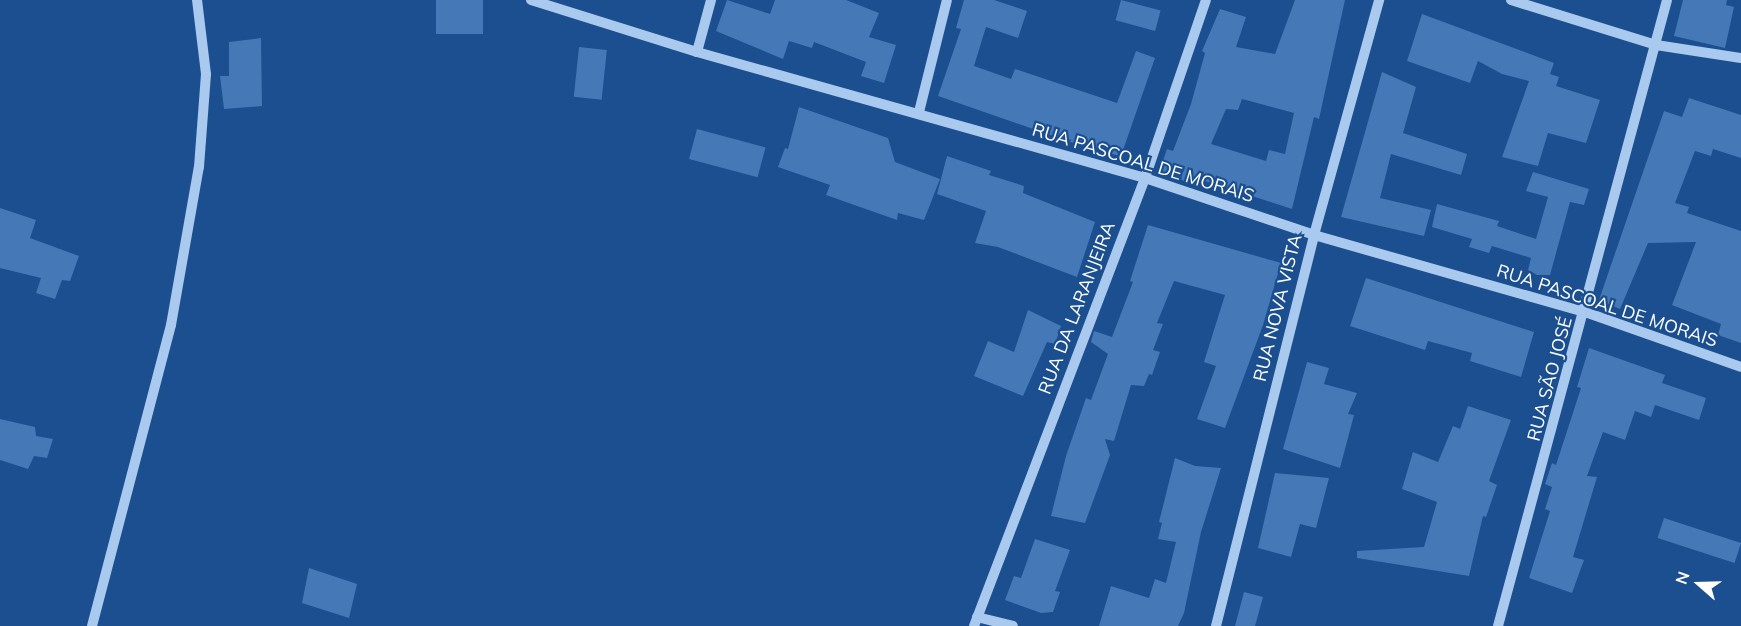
<!DOCTYPE html>
<html>
<head>
<meta charset="utf-8">
<style>
  body { margin:0 }
  #map { position:relative; width:1741px; height:626px; overflow:hidden; background:#1b4f8f; font-family:Mulish,sans-serif }
  div>[style] { position:absolute }
  [style*='--x'] { left:calc(var(--x)*1px); top:calc(var(--y)*1px); width:calc(var(--w)*1px); rotate:calc(var(--a)*1deg) }
  .building>* { inset:0; background:#4478b7; transform-origin:0 0 }
  .minor>* { height:10px; margin:-5px; padding:0 5px; transform-origin:5px; border-radius:5px; background:#a9c9ee }
  span { translate:-50% -50%; white-space:nowrap; text-align:center; line-height:1.15; -webkit-text-stroke:4.5px #1b4f8f; paint-order:stroke }
  .street-label { font-size:18px; color:#fff }
  .north { position:absolute; left:1669px; top:554px; width:60px; height:60px; -webkit-text-stroke:4px #1b4f8f; paint-order:stroke; rotate:290deg; font-size:16px; font-weight:700; line-height:24px; text-align:center; color:#fff }
  .north::after { content:''; display:block; margin:auto; width:21px; height:27px; background:#fff; clip-path:polygon(50% 0,100% 100%,50% 72%,0 100%) }
</style>
</head>
<body>
<div id="map">
  <div class="building">
    <i style="left:436px;top:0;width:47px;height:34px"></i>
    <i style="clip-path:polygon(727px 0,770px 14px,775px 0,846px 0,879px 13px,869px 37px,896px 45px,884px 83px,861px 76px,866px 62px,814px 42px,812px 48px,789px 41px,783px 59px,716px 31px)"></i>
    <i style="clip-path:polygon(964px 0,994px 0,1027px 11px,1018px 38px,986px 27px,974px 66px,1011px 79px,1015px 69px,1117px 103px,1136px 51px,1155px 58px,1121px 156px,1094px 150px,938px 96px,961px 29px,956px 28px)"></i>
    <i style="left:1121px;top:0;width:41px;height:21px;rotate:15deg"></i>
    <i style="clip-path:polygon(evenodd,1295px 0,1345px 0,1319px 119px,1314px 117px,1292px 209px,1221px 186px,1198px 179px,1196px 185px,1159px 172px,1167px 149px,1173px 151px,1191px 104px,1205px 53px,1202px 51px,1220px 9px,1246px 17px,1236px 47px,1275px 54px,1295px 0,1242px 99px,1294px 113px,1285px 154px,1269px 150px,1266px 161px,1211px 144px,1226px 109px,1238px 110px,1242px 99px)"></i>
    <i style="clip-path:polygon(1683px 0,1727px 0,1726px 5px,1734px 7px,1725px 48px,1674px 36px)"></i>
    <i style="clip-path:polygon(1422px 14px,1554px 63px,1550px 74px,1559px 77px,1556px 86px,1600px 100px,1586px 143px,1548px 133px,1538px 166px,1502px 157px,1529px 81px,1502px 74px,1478px 61px,1470px 83px,1407px 61px)"></i>
    <i style="clip-path:polygon(261px 38px,262px 106px,224px 109px,220px 76px,229px 76px,229px 42px)"></i>
    <i style="left:579px;top:47px;width:28px;height:50px;rotate:6deg"></i>
    <i style="clip-path:polygon(1382px 72px,1416px 87px,1403px 133px,1467px 154px,1461px 175px,1391px 154px,1380px 198px,1431px 210px,1424px 236px,1341px 217px)"></i>
    <i style="clip-path:polygon(1689px 98px,1741px 115px,1741px 158px,1713px 149px,1711px 156px,1695px 151px,1675px 203px,1689px 207px,1687px 213px,1741px 231px,1741px 343px,1718px 335px,1721px 324px,1672px 305px,1696px 242px,1648px 243px,1620px 309px,1599px 300px,1664px 111px,1682px 117px)"></i>
    <i style="clip-path:polygon(799px 107px,888px 138px,895px 162px,940px 179px,924px 220px,898px 213px,897px 220px,826px 195px,830px 185px,778px 167px,785px 148px,788px 149px)"></i>
    <i style="left:697px;top:129px;width:71px;height:31px;rotate:15deg"></i>
    <i style="clip-path:polygon(947px 156px,991px 171px,989px 175px,1024px 186px,1023px 193px,1095px 222px,1077px 277px,998px 247px,975px 243px,986px 211px,937px 194px)"></i>
    <i style="clip-path:polygon(1533px 172px,1589px 189px,1584px 205px,1570px 202px,1550px 275px,1537px 275px,1528px 270px,1531px 258px,1492px 246px,1489px 253px,1469px 247px,1472px 239px,1432px 227px,1437px 204px,1499px 221px,1497px 226px,1536px 239px,1548px 197px,1526px 191px)"></i>
    <i style="clip-path:polygon(0 208px,36px 220px,30px 238px,79px 256px,70px 281px,62px 280px,55px 299px,36px 293px,41px 278px,0 268px)"></i>
    <i style="clip-path:polygon(1148px 225px,1281px 263px,1263px 325px,1225px 428px,1197px 419px,1216px 366px,1204px 362px,1225px 295px,1174px 281px,1157px 323px,1163px 324px,1153px 350px,1160px 352px,1152px 375px,1149px 374px,1144px 386px,1131px 385px,1114px 441px,1105px 439px,1110px 455px,1085px 523px,1051px 516px,1066px 456px,1086px 398px,1091px 400px,1108px 354px,1091px 342px,1094px 331px,1112px 337px,1133px 282px,1130px 281px)"></i>
    <i style="clip-path:polygon(1366px 278px,1534px 332px,1521px 377px,1470px 361px,1472px 353px,1428px 341px,1425px 350px,1350px 326px)"></i>
    <i style="clip-path:polygon(1028px 310px,1061px 326px,1055px 344px,1047px 342px,1023px 396px,974px 376px,988px 341px,1014px 352px)"></i>
    <i style="clip-path:polygon(1589px 348px,1665px 375px,1662px 383px,1706px 398px,1699px 420px,1655px 405px,1651px 417px,1635px 411px,1625px 440px,1603px 432px,1587px 476px,1597px 477px,1573px 557px,1584px 560px,1572px 593px,1529px 578px,1550px 511px,1545px 509px,1552px 487px,1545px 484px,1552px 463px,1556px 465px,1581px 388px,1577px 387px)"></i>
    <i style="clip-path:polygon(1307px 362px,1329px 368px,1324px 384px,1357px 393px,1348px 414px,1354px 415px,1340px 468px,1283px 449px)"></i>
    <i style="clip-path:polygon(1468px 406px,1511px 420px,1489px 481px,1497px 485px,1486px 517px,1483px 516px,1469px 576px,1357px 558px,1357px 551px,1424px 547px,1437px 502px,1402px 489px,1413px 452px,1438px 462px,1453px 426px,1460px 429px)"></i>
    <i style="clip-path:polygon(0 419px,35px 427px,36px 436px,53px 439px,47px 458px,34px 456px,28px 469px,0 460px)"></i>
    <i style="clip-path:polygon(1175px 458px,1195px 466px,1221px 468px,1201px 532px,1184px 613px,1178px 626px,1099px 626px,1111px 586px,1149px 598px,1155px 579px,1166px 583px,1176px 542px,1158px 539px,1162px 523px,1159px 522px)"></i>
    <i style="clip-path:polygon(1275px 473px,1329px 478px,1316px 528px,1300px 524px,1291px 557px,1258px 548px)"></i>
    <i style="left:1664px;top:518px;width:81px;height:21px;rotate:18deg"></i>
    <i style="clip-path:polygon(1035px 539px,1070px 550px,1055px 591px,1060px 592px,1053px 612px,1041px 613px,1005px 600px,1014px 576px,1021px 578px)"></i>
    <i style="clip-path:polygon(309px 568px,357px 584px,349px 618px,302px 603px)"></i>
    <i style="clip-path:polygon(1244px 592px,1263px 597px,1255px 626px,1235px 626px)"></i>
  </div>
  <div class="minor">
    <i style="--x:531;--y:0;--w:174;--a:17.4"></i>
    <i style="--x:697;--y:52;--w:465;--a:15.7"></i>
    <i style="--x:1145;--y:178;--w:178;--a:18.6"></i>
    <i style="--x:1314;--y:235;--w:282;--a:15.9"></i>
    <i style="--x:1585;--y:312;--w:165;--a:19.4"></i>
    <i style="--x:1511;--y:0;--w:152;--a:17.2"></i>
    <i style="--x:1656;--y:45;--w:86;--a:8.7"></i>
    <i style="--x:697;--y:52;--w:54;--a:-74.9"></i>
    <i style="--x:919;--y:112;--w:115;--a:-76"></i>
    <i style="--x:977;--y:617;--w:37;--a:14"></i>
    <i style="--x:92;--y:626;--w:311;--a:-75.3"></i>
    <i style="--x:171;--y:325;--w:160;--a:-80"></i>
    <i style="--x:199;--y:167;--w:93;--a:-85.7"></i>
    <i style="--x:206;--y:74;--w:75;--a:-96.9"></i>
    <i style="--x:974;--y:626;--w:480;--a:-69.1"></i>
    <i style="--x:1145;--y:178;--w:188;--a:-71.1"></i>
    <i style="--x:1216;--y:626;--w:403;--a:-75.9"></i>
    <i style="--x:1314;--y:235;--w:244;--a:-74.5"></i>
    <i style="--x:1498;--y:626;--w:648;--a:-74.89"></i>
  </div>
  <div class="street-label">
    <span style="left:1143px;top:163px;rotate:17deg">RUA PASCOAL DE MORAIS</span>
    <span style="left:1607px;top:306px;rotate:18deg">RUA PASCOAL DE MORAIS</span>
    <span style="left:1077px;top:308px;rotate:-69deg">RUA DA LARANJEIRA</span>
    <span style="left:1278px;top:308px;rotate:-76deg">RUA NOVA VISTA</span>
    <span style="left:1550px;top:379px;rotate:-75deg">RUA SÃO JOSÉ</span>
  </div>
  <div class="north">N</div>
</div>
</body>
</html>
